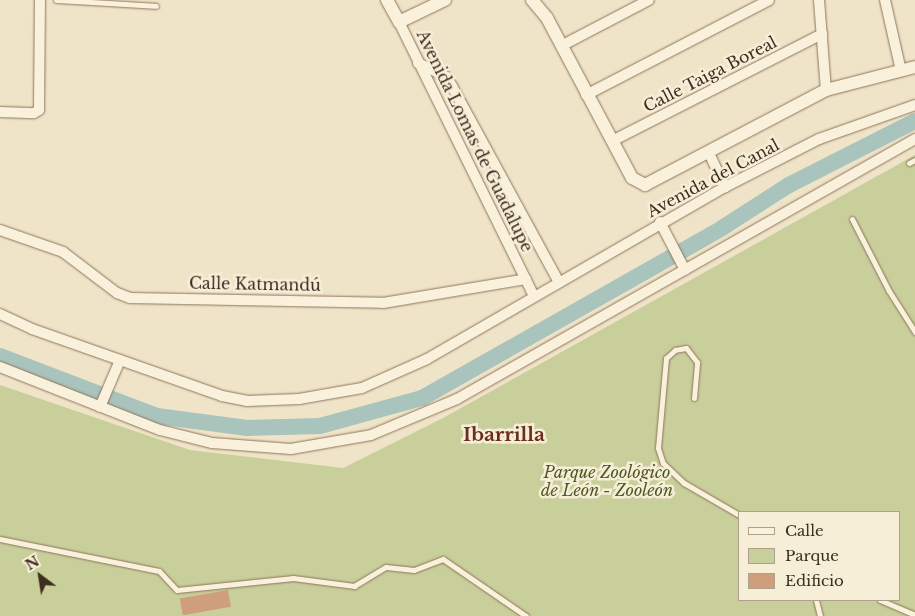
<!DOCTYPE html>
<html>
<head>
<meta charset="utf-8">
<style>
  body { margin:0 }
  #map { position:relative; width:915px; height:616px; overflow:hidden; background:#f0e4c8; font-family:"Libre Baskerville",serif }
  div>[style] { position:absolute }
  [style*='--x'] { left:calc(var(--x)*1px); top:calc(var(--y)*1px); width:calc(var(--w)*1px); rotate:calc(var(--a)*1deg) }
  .green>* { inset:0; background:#c9cf9b }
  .river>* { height:16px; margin:-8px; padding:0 8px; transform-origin:8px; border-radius:8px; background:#a9c4bc }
  .building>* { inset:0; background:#cf9f7d; transform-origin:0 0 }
  .roads { filter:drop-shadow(0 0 1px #8d765c) drop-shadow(0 0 1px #8d765c) }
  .service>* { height:5px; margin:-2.5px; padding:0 2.5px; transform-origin:2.5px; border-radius:2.5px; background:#faf1dc }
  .minor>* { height:10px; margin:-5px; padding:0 5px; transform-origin:5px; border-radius:5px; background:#faf1dc }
  .tertiary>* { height:12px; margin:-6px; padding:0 6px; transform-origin:6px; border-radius:6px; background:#faf1dc }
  span { translate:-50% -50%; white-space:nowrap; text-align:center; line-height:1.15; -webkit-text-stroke:5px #f7eed8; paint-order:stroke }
  .street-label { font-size:16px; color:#3d2e20 }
  .park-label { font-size:16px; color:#4d5a26; font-style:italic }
  .quarter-label { font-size:19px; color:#6b2e1e; font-weight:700 }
  .legend { position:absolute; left:738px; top:511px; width:162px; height:90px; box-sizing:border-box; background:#f7eed8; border:1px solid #ada18e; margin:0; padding:6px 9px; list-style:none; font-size:15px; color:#3d2e20 }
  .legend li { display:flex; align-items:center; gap:10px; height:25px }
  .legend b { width:25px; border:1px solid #ada18e }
  .north { position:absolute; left:15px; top:551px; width:50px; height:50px; -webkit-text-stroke:4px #f7eed8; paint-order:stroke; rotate:329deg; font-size:14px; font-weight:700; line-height:20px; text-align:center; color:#3d2e20 }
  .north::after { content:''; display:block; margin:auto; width:18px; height:22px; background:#3d2e20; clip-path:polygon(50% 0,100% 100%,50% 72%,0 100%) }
</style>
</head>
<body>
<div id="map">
  <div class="green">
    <i style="clip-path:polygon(evenodd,915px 155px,915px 616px,0 616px,0 385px,190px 450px,343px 468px,443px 418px,915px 155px,739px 512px,899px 512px,899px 600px,739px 600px,739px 512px)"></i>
  </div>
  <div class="river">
    <i style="--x:0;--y:356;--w:168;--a:20.9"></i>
    <i style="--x:157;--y:416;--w:91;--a:7.6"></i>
    <i style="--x:247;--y:428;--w:73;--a:-1.6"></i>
    <i style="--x:320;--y:426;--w:106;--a:-15.4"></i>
    <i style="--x:422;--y:398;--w:345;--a:-29.5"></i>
    <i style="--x:722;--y:228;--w:80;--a:-32.7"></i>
    <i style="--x:789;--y:185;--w:141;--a:-26.9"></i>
  </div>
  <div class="building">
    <i style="left:228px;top:590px;width:17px;height:49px;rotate:80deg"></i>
  </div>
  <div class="roads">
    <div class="service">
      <i style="--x:56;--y:0;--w:100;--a:3.4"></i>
      <i style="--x:909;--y:163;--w:7;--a:-27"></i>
      <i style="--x:852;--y:219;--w:81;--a:62.8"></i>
      <i style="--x:889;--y:291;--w:49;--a:57.6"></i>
      <i style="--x:694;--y:398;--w:36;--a:-85"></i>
      <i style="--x:697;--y:362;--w:18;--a:-128"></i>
      <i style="--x:686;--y:348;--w:11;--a:170"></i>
      <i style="--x:675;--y:350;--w:12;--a:138"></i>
      <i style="--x:666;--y:358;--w:90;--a:95.1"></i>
      <i style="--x:658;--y:448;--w:16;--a:72"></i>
      <i style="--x:663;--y:463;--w:29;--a:44"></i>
      <i style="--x:684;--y:483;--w:64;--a:30.2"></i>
      <i style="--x:0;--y:539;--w:162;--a:11.4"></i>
      <i style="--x:159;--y:571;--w:26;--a:47"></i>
      <i style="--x:177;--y:590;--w:117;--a:-5.9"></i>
      <i style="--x:293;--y:578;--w:62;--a:7.5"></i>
      <i style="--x:354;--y:586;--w:37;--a:-31"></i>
      <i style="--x:386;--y:567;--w:28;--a:6"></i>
      <i style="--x:414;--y:570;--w:31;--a:-21"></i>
      <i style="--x:443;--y:559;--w:101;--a:34.5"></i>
      <i style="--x:816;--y:600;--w:16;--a:76"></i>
      <i style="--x:880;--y:600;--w:38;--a:23"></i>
    </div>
    <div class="minor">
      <i style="--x:819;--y:0;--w:90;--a:85.6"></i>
      <i style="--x:885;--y:0;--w:73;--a:77.3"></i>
      <i style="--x:399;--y:22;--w:305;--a:63.8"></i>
      <i style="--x:561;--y:46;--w:99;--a:-27.6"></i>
      <i style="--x:418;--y:63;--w:32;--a:26"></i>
      <i style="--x:447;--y:77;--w:234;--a:61.4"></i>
      <i style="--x:586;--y:95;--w:206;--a:-27.4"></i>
      <i style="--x:0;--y:112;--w:34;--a:2"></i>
      <i style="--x:34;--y:113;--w:6;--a:-31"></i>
      <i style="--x:39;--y:110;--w:110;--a:-89.5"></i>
      <i style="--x:612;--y:141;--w:236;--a:-27"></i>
      <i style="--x:709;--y:153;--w:38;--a:65"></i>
      <i style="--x:660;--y:222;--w:54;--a:62.5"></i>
      <i style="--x:0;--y:230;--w:67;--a:19.2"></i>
      <i style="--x:63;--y:252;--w:68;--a:37.2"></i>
      <i style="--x:117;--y:293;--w:14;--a:21"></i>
      <i style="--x:130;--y:298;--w:253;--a:1.1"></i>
      <i style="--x:383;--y:303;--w:145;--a:-9.5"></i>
      <i style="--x:0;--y:314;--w:35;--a:25"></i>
      <i style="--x:32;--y:329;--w:201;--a:19.4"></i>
      <i style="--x:222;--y:396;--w:25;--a:11"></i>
      <i style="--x:247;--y:401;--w:52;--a:-2.2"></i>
      <i style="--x:299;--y:399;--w:64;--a:-9.9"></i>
      <i style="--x:362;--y:388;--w:71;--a:-24"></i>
      <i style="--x:427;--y:359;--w:344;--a:-30"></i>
      <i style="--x:725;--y:187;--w:106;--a:-27.1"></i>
      <i style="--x:819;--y:139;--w:102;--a:-19.5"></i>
      <i style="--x:0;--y:367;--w:172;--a:21.5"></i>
      <i style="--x:160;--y:430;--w:54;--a:14"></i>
      <i style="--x:212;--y:443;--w:79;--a:4.3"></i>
      <i style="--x:291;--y:449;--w:81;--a:-9.9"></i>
      <i style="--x:371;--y:435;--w:93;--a:-22.7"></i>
      <i style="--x:457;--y:399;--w:527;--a:-29.58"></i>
      <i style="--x:100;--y:407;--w:51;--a:-66.9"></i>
    </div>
    <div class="tertiary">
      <i style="--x:387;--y:0;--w:25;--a:61"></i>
      <i style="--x:399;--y:22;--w:51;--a:-25.6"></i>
      <i style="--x:532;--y:0;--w:23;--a:50"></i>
      <i style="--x:547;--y:18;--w:181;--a:62"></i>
      <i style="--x:632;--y:178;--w:15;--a:28"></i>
      <i style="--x:645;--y:185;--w:204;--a:-27.7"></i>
      <i style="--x:826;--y:90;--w:92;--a:-14.5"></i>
    </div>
  </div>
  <div class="street-label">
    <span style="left:710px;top:74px;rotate:-27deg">Calle Taiga Boreal</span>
    <span style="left:475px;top:141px;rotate:64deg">Avenida Lomas de Guadalupe</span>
    <span style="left:713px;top:178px;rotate:-28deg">Avenida del Canal</span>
    <span style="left:255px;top:284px;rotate:1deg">Calle Katmandú</span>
  </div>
  <div class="park-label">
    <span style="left:607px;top:481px">Parque Zoológico<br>de León - Zooleón</span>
  </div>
  <div class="quarter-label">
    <span style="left:504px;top:435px">Ibarrilla</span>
  </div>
  <ul class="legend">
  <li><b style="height:6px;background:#faf1dc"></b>Calle</li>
  <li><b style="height:14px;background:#c9cf9b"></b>Parque</li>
  <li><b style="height:14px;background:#cf9f7d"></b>Edificio</li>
  </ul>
  <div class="north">N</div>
</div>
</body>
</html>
